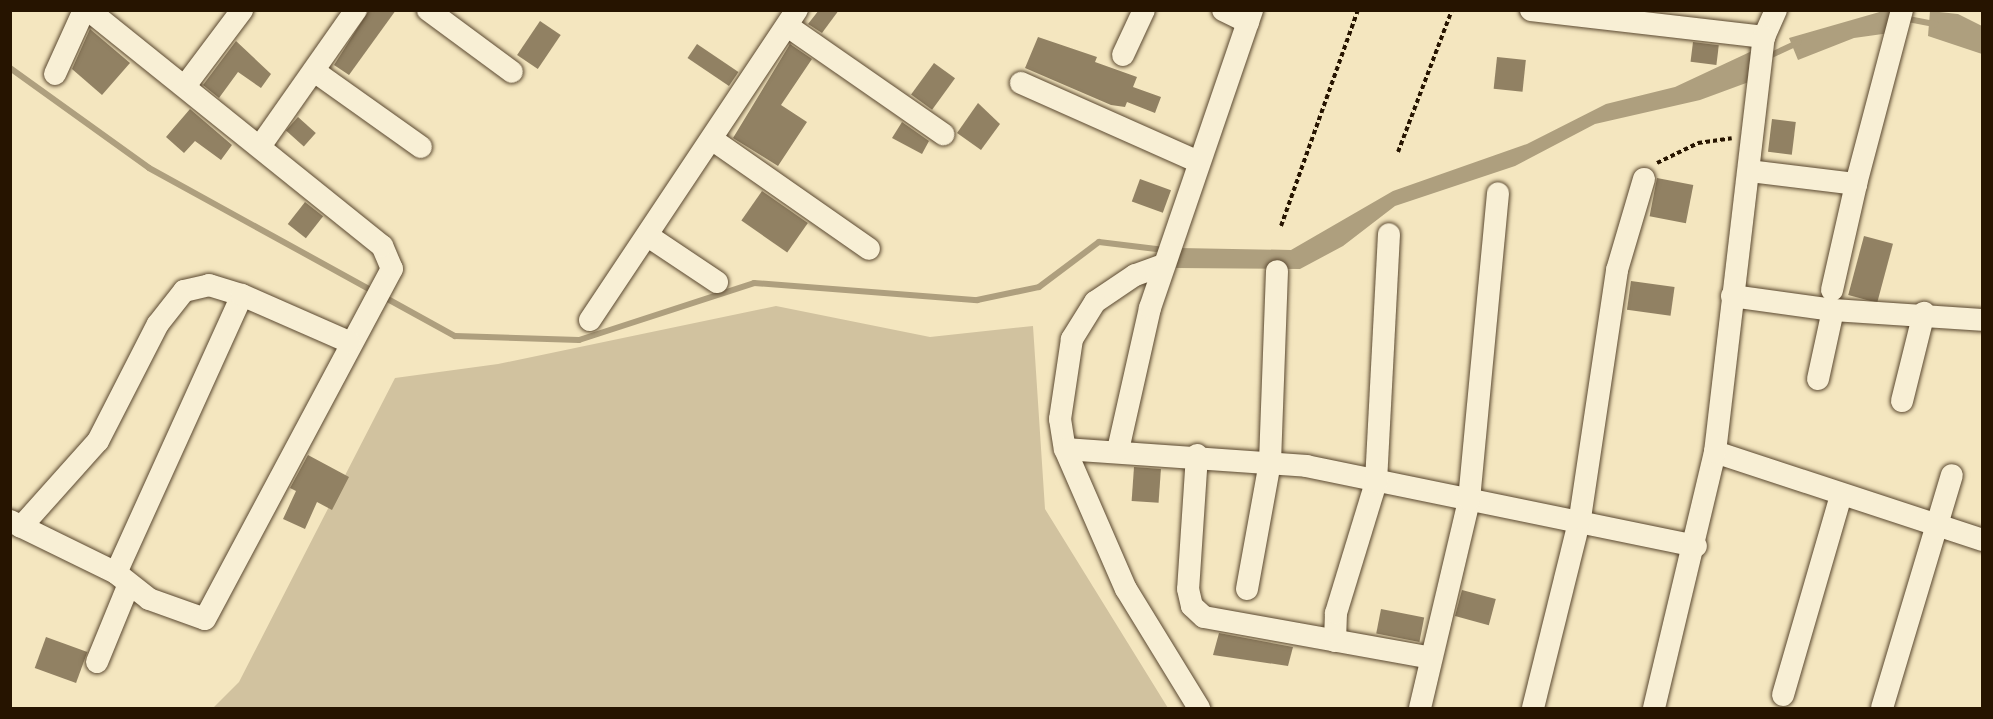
<!DOCTYPE html>
<html>
<head>
<meta charset="utf-8">
<style>
  body { margin:0 }
  #map { position:relative; width:1993px; height:719px; overflow:hidden; background:#f4e6bf; font-family:Vollkorn,serif }
  div>[style] { position:absolute }
  [style*='--x'] { left:calc(var(--x)*1px); top:calc(var(--y)*1px); width:calc(var(--w)*1px); rotate:calc(var(--a)*1deg) }
  .green>* { inset:0; background:#d1c29f }
  .water>* { inset:0; background:#ae9f7e }
  .stream>* { height:6px; margin:-3px; padding:0 3px; transform-origin:3px; border-radius:3px; background:#ae9f7e }
  .building>* { inset:0; background:#918163; transform-origin:0 0 }
  .path>* { height:4px; margin-top:-2px; transform-origin:0; background:repeating-linear-gradient(90deg,#261400 0 4.5px,transparent 0 7.5px) }
  .roads { filter:drop-shadow(0 0 2px #5a4830) drop-shadow(0 0 2px #5a4830) }
  .minor>* { height:22px; margin:-11px; padding:0 11px; transform-origin:11px; border-radius:11px; background:#f8efd5 }
  span { translate:-50% -50%; white-space:nowrap; text-align:center; line-height:1.15; -webkit-text-stroke:4.5px #f8efd5; paint-order:stroke }
  .frame { position:absolute; inset:0; border:12px solid #261400; pointer-events:none }
</style>
</head>
<body>
<div id="map">
  <div class="green">
    <i style="clip-path:polygon(776px 306px,930px 337px,1033px 326px,1045px 509px,1168px 708px,213px 708px,239px 682px,395px 378px,498px 364px)"></i>
  </div>
  <div class="water">
    <i style="clip-path:polygon(1883px 11px,1898px 11px,1897px 32px,1854px 38px,1798px 60px,1789px 38px)"></i>
    <i style="clip-path:polygon(1930px 11px,1958px 14px,1982px 26px,1982px 54px,1928px 36px)"></i>
    <i style="clip-path:polygon(1752px 51px,1757px 79px,1700px 100px,1595px 124px,1515px 166px,1395px 206px,1343px 246px,1300px 269px,1176px 268px,1180px 248px,1291px 250px,1393px 191px,1527px 144px,1606px 104px,1675px 87px)"></i>
  </div>
  <div class="stream">
    <i style="--x:1903;--y:18;--w:33;--a:11"></i>
    <i style="--x:1767;--y:57;--w:35;--a:-25"></i>
    <i style="--x:10;--y:68;--w:171;--a:35.7"></i>
    <i style="--x:149;--y:168;--w:258;--a:28.8"></i>
    <i style="--x:384;--y:297;--w:81;--a:28.8"></i>
    <i style="--x:455;--y:336;--w:124;--a:1.8"></i>
    <i style="--x:579;--y:340;--w:184;--a:-18"></i>
    <i style="--x:754;--y:283;--w:224;--a:4.4"></i>
    <i style="--x:977;--y:300;--w:63;--a:-11.8"></i>
    <i style="--x:1039;--y:287;--w:75;--a:-36.9"></i>
    <i style="--x:1099;--y:242;--w:66;--a:6.9"></i>
  </div>
  <div class="building">
    <i style="clip-path:polygon(369px 10px,396px 10px,349px 75px,334px 65px)"></i>
    <i style="clip-path:polygon(819px 10px,839px 10px,822px 33px,808px 24px)"></i>
    <i style="left:540px;top:21px;width:25px;height:41px;rotate:34deg"></i>
    <i style="clip-path:polygon(90px 29px,130px 63px,102px 95px,72px 69px)"></i>
    <i style="clip-path:polygon(1038px 37px,1097px 57px,1095px 62px,1137px 77px,1133px 87px,1161px 97px,1155px 113px,1127px 102px,1125px 107px,1111px 105px,1025px 68px)"></i>
    <i style="clip-path:polygon(236px 41px,271px 74px,261px 88px,238px 72px,219px 98px,203px 85px)"></i>
    <i style="left:1693px;top:42px;width:26px;height:20px;rotate:7deg"></i>
    <i style="left:697px;top:44px;width:50px;height:17px;rotate:34deg"></i>
    <i style="clip-path:polygon(790px 44px,812px 59px,781px 105px,807px 122px,778px 166px,733px 138px)"></i>
    <i style="left:1497px;top:57px;width:29px;height:32px;rotate:6deg"></i>
    <i style="left:934px;top:63px;width:26px;height:39px;rotate:36deg"></i>
    <i style="clip-path:polygon(978px 103px,1000px 124px,981px 150px,957px 133px)"></i>
    <i style="clip-path:polygon(190px 109px,232px 145px,221px 160px,195px 141px,184px 153px,166px 137px)"></i>
    <i style="left:298px;top:117px;width:24px;height:18px;rotate:42deg"></i>
    <i style="left:1772px;top:119px;width:24px;height:33px;rotate:7deg"></i>
    <i style="clip-path:polygon(902px 122px,929px 141px,922px 154px,892px 138px)"></i>
    <i style="left:1657px;top:178px;width:37px;height:39px;rotate:11deg"></i>
    <i style="left:1140px;top:179px;width:33px;height:24px;rotate:20deg"></i>
    <i style="left:762px;top:191px;width:56px;height:36px;rotate:35deg"></i>
    <i style="left:305px;top:202px;width:23px;height:28px;rotate:38deg"></i>
    <i style="left:1864px;top:236px;width:30px;height:61px;rotate:15deg"></i>
    <i style="left:1631px;top:281px;width:44px;height:29px;rotate:8deg"></i>
    <i style="clip-path:polygon(308px 455px,349px 477px,332px 510px,317px 502px,305px 529px,283px 519px,296px 491px,290px 488px)"></i>
    <i style="left:1134px;top:467px;width:27px;height:34px;rotate:4deg"></i>
    <i style="left:1462px;top:590px;width:35px;height:27px;rotate:15deg"></i>
    <i style="left:1381px;top:609px;width:44px;height:25px;rotate:11deg"></i>
    <i style="clip-path:polygon(1219px 633px,1293px 647px,1288px 666px,1213px 655px)"></i>
    <i style="left:46px;top:637px;width:44px;height:33px;rotate:20deg"></i>
  </div>
  <div class="path">
    <i style="--x:1398;--y:152;--w:152;--a:-69.2"></i>
    <i style="--x:1657;--y:163;--w:46;--a:-26"></i>
    <i style="--x:1698;--y:143;--w:34;--a:-8"></i>
    <i style="--x:1281;--y:226;--w:229;--a:-70.4"></i>
  </div>
  <div class="roads">
    <div class="minor">
      <i style="--x:428;--y:10;--w:104;--a:36.4"></i>
      <i style="--x:1223;--y:10;--w:28;--a:26"></i>
      <i style="--x:1531;--y:10;--w:235;--a:6.6"></i>
      <i style="--x:1764;--y:37;--w:30;--a:-66"></i>
      <i style="--x:789;--y:27;--w:188;--a:34.8"></i>
      <i style="--x:1123;--y:55;--w:50;--a:-65"></i>
      <i style="--x:314;--y:71;--w:131;--a:35.4"></i>
      <i style="--x:55;--y:74;--w:70;--a:-65.6"></i>
      <i style="--x:1021;--y:83;--w:192;--a:24"></i>
      <i style="--x:185;--y:86;--w:95;--a:-53.1"></i>
      <i style="--x:713;--y:140;--w:190;--a:34.9"></i>
      <i style="--x:261;--y:145;--w:165;--a:-54.9"></i>
      <i style="--x:1749;--y:171;--w:108;--a:6.9"></i>
      <i style="--x:1856;--y:184;--w:180;--a:-75.2"></i>
      <i style="--x:648;--y:236;--w:83;--a:33.7"></i>
      <i style="--x:1163;--y:265;--w:30;--a:160"></i>
      <i style="--x:1135;--y:275;--w:48;--a:146"></i>
      <i style="--x:1095;--y:302;--w:44;--a:121.9"></i>
      <i style="--x:1072;--y:339;--w:81;--a:98.5"></i>
      <i style="--x:1060;--y:419;--w:30;--a:81"></i>
      <i style="--x:1065;--y:449;--w:242;--a:4"></i>
      <i style="--x:1306;--y:466;--w:398;--a:11.6"></i>
      <i style="--x:1832;--y:290;--w:109;--a:-77.2"></i>
      <i style="--x:1732;--y:296;--w:102;--a:7.9"></i>
      <i style="--x:1833;--y:310;--w:149;--a:3.8"></i>
      <i style="--x:590;--y:320;--w:373;--a:-56.3"></i>
      <i style="--x:1818;--y:379;--w:71;--a:-77.7"></i>
      <i style="--x:1902;--y:401;--w:91;--a:-76"></i>
      <i style="--x:1065;--y:449;--w:153;--a:66.5"></i>
      <i style="--x:1126;--y:589;--w:140;--a:58.5"></i>
      <i style="--x:1118;--y:450;--w:146;--a:-77.3"></i>
      <i style="--x:1150;--y:308;--w:315;--a:-71.1"></i>
      <i style="--x:1715;--y:452;--w:281;--a:18.2"></i>
      <i style="--x:1197;--y:455;--w:134;--a:93.8"></i>
      <i style="--x:1188;--y:589;--w:17;--a:77"></i>
      <i style="--x:1192;--y:606;--w:16;--a:43"></i>
      <i style="--x:1204;--y:617;--w:231;--a:10.2"></i>
      <i style="--x:10;--y:521;--w:118;--a:26.1"></i>
      <i style="--x:116;--y:573;--w:42;--a:38.2"></i>
      <i style="--x:149;--y:599;--w:59;--a:19.7"></i>
      <i style="--x:205;--y:619;--w:397;--a:-61.9"></i>
      <i style="--x:392;--y:269;--w:25;--a:-113"></i>
      <i style="--x:382;--y:246;--w:377;--a:-141.2"></i>
      <i style="--x:21;--y:527;--w:115;--a:-48.2"></i>
      <i style="--x:98;--y:441;--w:131;--a:-62.9"></i>
      <i style="--x:158;--y:324;--w:42;--a:-51.8"></i>
      <i style="--x:184;--y:291;--w:26;--a:-13"></i>
      <i style="--x:209;--y:285;--w:34;--a:17"></i>
      <i style="--x:116;--y:573;--w:305;--a:-65.6"></i>
      <i style="--x:242;--y:295;--w:117;--a:23.7"></i>
      <i style="--x:1247;--y:589;--w:129;--a:-79.7"></i>
      <i style="--x:1270;--y:462;--w:191;--a:-87.9"></i>
      <i style="--x:1335;--y:641;--w:28;--a:-88"></i>
      <i style="--x:1336;--y:613;--w:137;--a:-73"></i>
      <i style="--x:1376;--y:482;--w:248;--a:-87"></i>
      <i style="--x:97;--y:662;--w:84;--a:-67.7"></i>
      <i style="--x:1783;--y:695;--w:208;--a:-73.8"></i>
      <i style="--x:1420;--y:708;--w:214;--a:-76.7"></i>
      <i style="--x:1469;--y:500;--w:308;--a:-84.6"></i>
      <i style="--x:1533;--y:708;--w:196;--a:-76.1"></i>
      <i style="--x:1580;--y:518;--w:251;--a:-81.5"></i>
      <i style="--x:1617;--y:270;--w:95;--a:-73.5"></i>
      <i style="--x:1654;--y:708;--w:263;--a:-76.6"></i>
      <i style="--x:1715;--y:452;--w:418;--a:-83.3"></i>
      <i style="--x:1882;--y:708;--w:243;--a:-73.3"></i>
    </div>
  </div>
  <div class="frame"></div>
</div>
</body>
</html>
